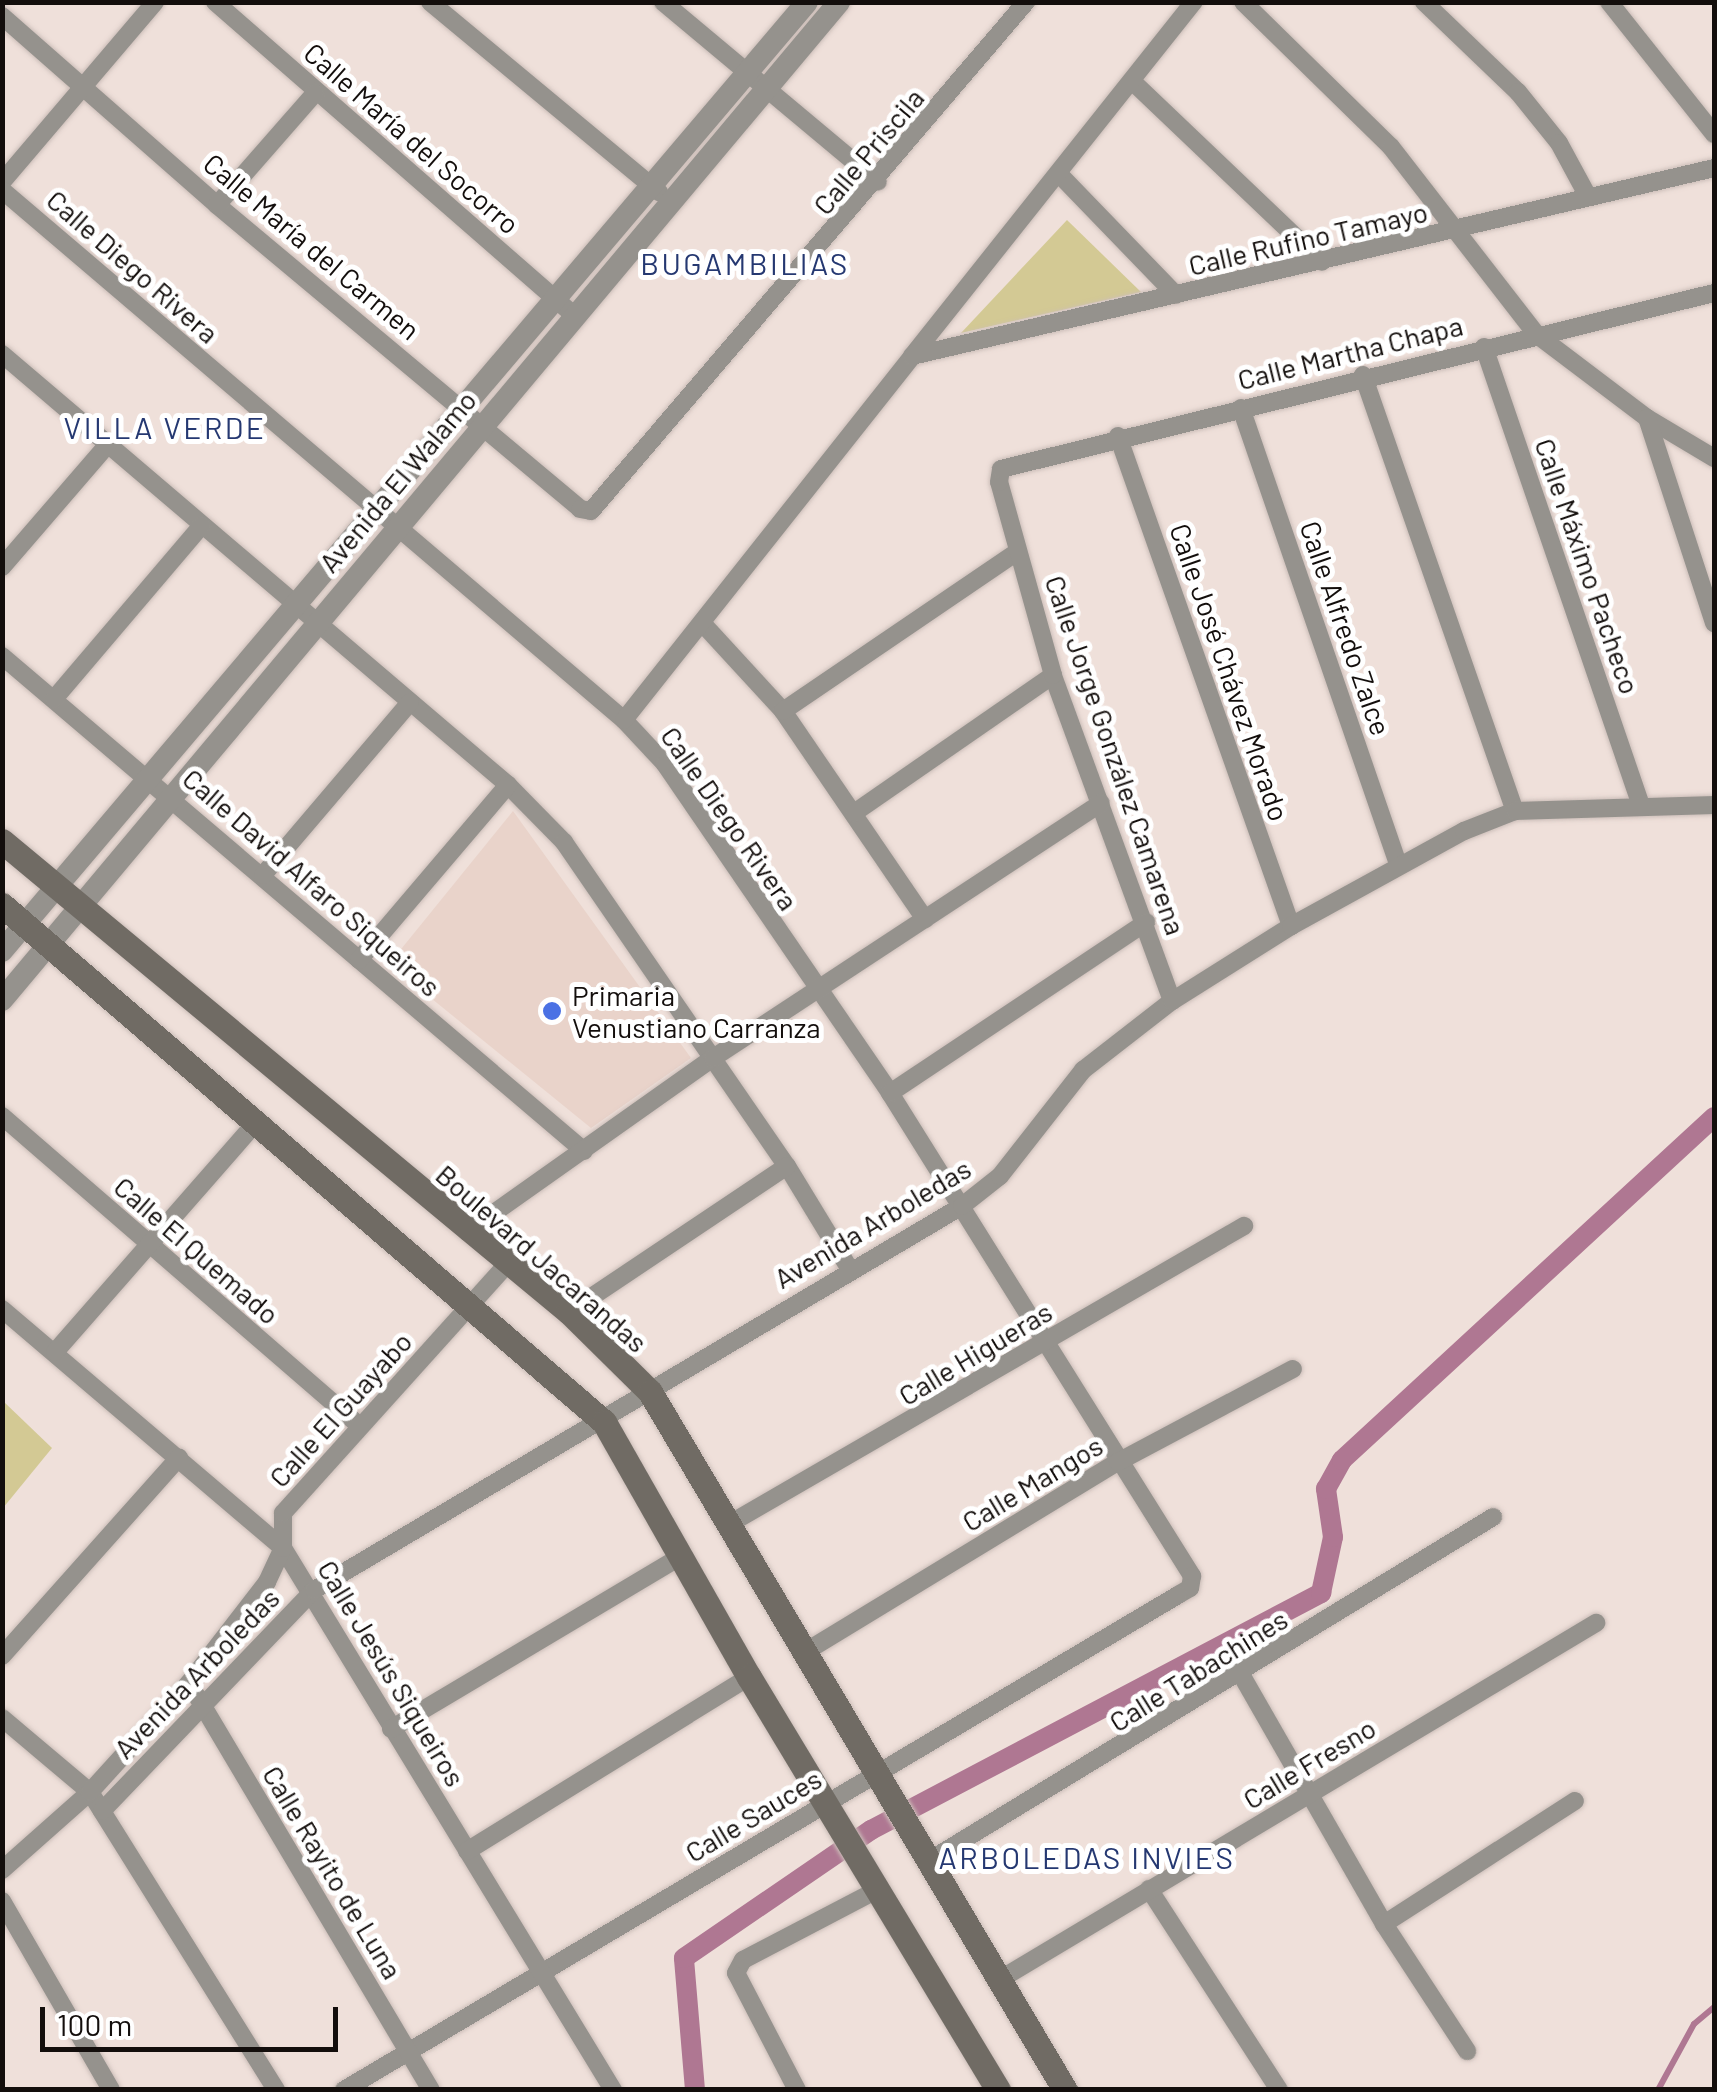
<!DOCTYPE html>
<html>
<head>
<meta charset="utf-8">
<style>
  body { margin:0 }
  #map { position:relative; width:1717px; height:2092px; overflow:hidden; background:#efe0da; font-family:Barlow,sans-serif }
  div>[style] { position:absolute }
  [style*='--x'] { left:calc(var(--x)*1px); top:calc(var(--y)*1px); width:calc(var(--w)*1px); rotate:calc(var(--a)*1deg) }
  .built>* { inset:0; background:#e9d3ca }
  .green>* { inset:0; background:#d3c994 }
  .stream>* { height:6px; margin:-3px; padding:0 3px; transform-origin:3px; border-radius:3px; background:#af7792 }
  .canal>* { height:20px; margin:-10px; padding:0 10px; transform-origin:10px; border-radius:10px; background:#af7792 }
  .roads { filter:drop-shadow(0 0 2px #ccbeb9) drop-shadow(0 0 2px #ccbeb9) }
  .minor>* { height:18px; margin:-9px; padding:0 9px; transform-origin:9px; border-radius:9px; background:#95928d }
  .tertiary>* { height:22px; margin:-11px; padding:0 11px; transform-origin:11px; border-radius:11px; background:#95928d }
  .secondary>* { height:25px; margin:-12.5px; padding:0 12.5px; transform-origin:12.5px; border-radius:12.5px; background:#706b64 }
  .dots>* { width:28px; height:28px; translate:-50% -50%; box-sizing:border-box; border:5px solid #fff; border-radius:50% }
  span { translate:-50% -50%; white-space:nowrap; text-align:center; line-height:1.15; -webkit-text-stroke:10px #fff; paint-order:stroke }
  .street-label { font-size:28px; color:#130e0c }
  .poi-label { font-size:28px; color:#130e0c }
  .left { translate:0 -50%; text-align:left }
  .neighbourhood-label { font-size:30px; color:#253871; letter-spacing:2.5px }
  .frame { position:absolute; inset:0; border:5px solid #130e0c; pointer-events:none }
  .scale { position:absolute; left:40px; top:2007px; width:298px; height:45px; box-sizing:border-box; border:5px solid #130e0c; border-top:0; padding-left:12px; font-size:30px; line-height:35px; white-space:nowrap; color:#130e0c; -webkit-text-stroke:8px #fff; paint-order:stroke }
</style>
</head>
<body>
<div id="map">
  <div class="built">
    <i style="clip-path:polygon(513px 811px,691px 1058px,591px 1128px,389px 964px)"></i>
  </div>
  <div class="green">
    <i style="clip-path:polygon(1067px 220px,1141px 292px,961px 333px)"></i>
    <i style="clip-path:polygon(3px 1401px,52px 1448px,3px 1508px,2px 1508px)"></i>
  </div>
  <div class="stream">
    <i style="--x:1658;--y:2090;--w:75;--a:-61.4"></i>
    <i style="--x:1694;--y:2024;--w:26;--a:-40"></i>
  </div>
  <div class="canal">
    <i style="--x:695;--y:2090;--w:132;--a:-94.8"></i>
    <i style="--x:684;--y:1958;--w:227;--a:-34.4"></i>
    <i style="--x:871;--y:1830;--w:509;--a:-27.77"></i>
    <i style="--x:1321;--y:1593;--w:57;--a:-77.9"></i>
    <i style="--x:1333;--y:1537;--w:49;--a:-98.3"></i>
    <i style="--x:1326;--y:1489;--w:33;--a:-61"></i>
    <i style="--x:1342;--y:1460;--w:506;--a:-42.68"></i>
  </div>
  <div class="roads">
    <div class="minor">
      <i style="--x:215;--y:2;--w:476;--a:41.1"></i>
      <i style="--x:430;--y:2;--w:298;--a:39.7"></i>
      <i style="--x:663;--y:2;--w:280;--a:39.9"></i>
      <i style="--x:1243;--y:2;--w:207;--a:44.4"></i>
      <i style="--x:1391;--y:147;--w:237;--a:52.2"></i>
      <i style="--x:1536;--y:334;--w:139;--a:37.1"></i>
      <i style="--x:1647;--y:418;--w:78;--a:30.8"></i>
      <i style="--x:1424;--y:2;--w:130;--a:43.8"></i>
      <i style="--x:1518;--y:92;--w:65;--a:51.2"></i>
      <i style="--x:1559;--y:143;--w:57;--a:61.6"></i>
      <i style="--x:1609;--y:2;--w:169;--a:51.5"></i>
      <i style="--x:2;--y:16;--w:286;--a:41.3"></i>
      <i style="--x:217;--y:205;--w:473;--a:39.9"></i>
      <i style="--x:580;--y:509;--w:11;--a:10"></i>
      <i style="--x:591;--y:511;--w:670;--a:-49.48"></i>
      <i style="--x:1132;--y:81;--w:262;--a:43.6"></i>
      <i style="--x:1059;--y:174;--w:168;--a:46"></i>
      <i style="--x:2;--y:182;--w:236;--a:-49.6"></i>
      <i style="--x:2;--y:190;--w:817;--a:40.43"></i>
      <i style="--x:624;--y:720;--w:60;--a:47"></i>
      <i style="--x:665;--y:764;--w:399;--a:55.6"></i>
      <i style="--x:890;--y:1093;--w:570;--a:57.98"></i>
      <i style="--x:1192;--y:1576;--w:12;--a:99"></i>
      <i style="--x:1190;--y:1588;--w:14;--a:150"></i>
      <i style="--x:1178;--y:1595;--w:970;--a:149.31"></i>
      <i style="--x:217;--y:205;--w:149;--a:-48.8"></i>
      <i style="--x:1484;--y:347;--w:482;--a:71.1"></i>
      <i style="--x:2;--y:354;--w:665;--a:40.42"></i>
      <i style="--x:508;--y:785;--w:80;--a:45.5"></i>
      <i style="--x:564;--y:842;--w:393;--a:55.5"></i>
      <i style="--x:787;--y:1166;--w:119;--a:58.7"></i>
      <i style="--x:912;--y:356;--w:453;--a:-51.5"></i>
      <i style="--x:1363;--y:375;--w:462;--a:70.8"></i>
      <i style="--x:1241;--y:408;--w:483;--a:71"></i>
      <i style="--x:1647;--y:418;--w:216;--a:71.9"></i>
      <i style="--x:1118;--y:436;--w:520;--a:70.55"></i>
      <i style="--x:2;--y:567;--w:162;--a:-49.2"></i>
      <i style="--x:704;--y:625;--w:117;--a:47.4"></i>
      <i style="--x:783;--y:711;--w:252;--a:55.7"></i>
      <i style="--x:2;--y:656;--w:764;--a:40.38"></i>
      <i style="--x:54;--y:699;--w:228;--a:-49.6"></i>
      <i style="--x:783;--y:711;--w:283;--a:-34.2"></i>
      <i style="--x:624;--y:720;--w:464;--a:-51.6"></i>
      <i style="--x:912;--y:356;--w:824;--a:-13.19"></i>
      <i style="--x:854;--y:813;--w:242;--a:-34.7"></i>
      <i style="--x:263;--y:875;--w:227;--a:-49.6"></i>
      <i style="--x:359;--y:960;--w:230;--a:-49.6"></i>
      <i style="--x:1172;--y:1001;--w:347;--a:-110.1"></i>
      <i style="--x:1053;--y:675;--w:200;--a:-105.6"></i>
      <i style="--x:999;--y:482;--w:13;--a:-81"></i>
      <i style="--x:1001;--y:469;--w:734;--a:-13.87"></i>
      <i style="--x:890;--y:1093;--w:308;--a:-33.7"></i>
      <i style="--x:2;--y:1116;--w:470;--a:40.9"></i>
      <i style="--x:467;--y:1232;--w:301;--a:-35.3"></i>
      <i style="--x:713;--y:1058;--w:464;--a:-33.3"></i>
      <i style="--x:2;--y:1309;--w:369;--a:40.4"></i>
      <i style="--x:283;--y:1548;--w:635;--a:58.66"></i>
      <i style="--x:569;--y:1312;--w:262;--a:-33.8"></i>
      <i style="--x:55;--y:1352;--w:307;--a:-48.8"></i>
      <i style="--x:731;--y:1523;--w:593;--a:-30.07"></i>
      <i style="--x:805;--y:1652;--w:366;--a:-31.3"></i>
      <i style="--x:1118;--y:1462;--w:198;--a:-28"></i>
      <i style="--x:2;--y:1656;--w:266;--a:-48.3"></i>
      <i style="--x:1242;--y:1676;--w:286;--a:60.2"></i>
      <i style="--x:1384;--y:1924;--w:152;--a:56.8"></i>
      <i style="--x:197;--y:1696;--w:458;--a:59.3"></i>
      <i style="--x:2;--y:1718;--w:115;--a:40.1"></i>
      <i style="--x:90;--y:1792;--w:351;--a:58"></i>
      <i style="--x:391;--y:1729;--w:338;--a:-30.8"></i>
      <i style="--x:102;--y:1811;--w:306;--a:-46.2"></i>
      <i style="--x:314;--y:1590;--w:753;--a:-30.65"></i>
      <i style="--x:962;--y:1206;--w:48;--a:-38.3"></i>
      <i style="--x:1000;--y:1176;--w:135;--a:-51.9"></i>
      <i style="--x:1083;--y:1070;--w:113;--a:-37.8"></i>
      <i style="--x:1172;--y:1001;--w:141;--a:-32.2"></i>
      <i style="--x:1291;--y:926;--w:197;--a:-28.8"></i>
      <i style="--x:1464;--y:831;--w:55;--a:-21.4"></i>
      <i style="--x:1515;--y:811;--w:199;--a:-1.7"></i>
      <i style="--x:467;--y:1851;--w:331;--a:-31.7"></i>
      <i style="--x:927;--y:1862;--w:663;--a:-31.36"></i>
      <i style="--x:2;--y:1870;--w:118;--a:-41.6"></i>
      <i style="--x:90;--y:1792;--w:147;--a:-47.8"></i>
      <i style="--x:189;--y:1683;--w:128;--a:-52.3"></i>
      <i style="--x:267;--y:1582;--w:38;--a:-65"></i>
      <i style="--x:283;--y:1548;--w:35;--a:-90"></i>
      <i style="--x:283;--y:1513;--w:336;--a:-48"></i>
      <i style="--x:1149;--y:1889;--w:239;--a:57.1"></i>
      <i style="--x:2;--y:1901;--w:218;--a:60"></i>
      <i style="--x:1384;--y:1924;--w:227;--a:-32.8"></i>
      <i style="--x:999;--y:1980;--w:696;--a:-30.88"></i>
      <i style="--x:797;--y:2090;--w:132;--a:-117.5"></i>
      <i style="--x:736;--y:1973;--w:15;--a:-62"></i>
      <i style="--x:743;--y:1960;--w:153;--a:-27.6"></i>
    </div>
    <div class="tertiary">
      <i style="--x:2;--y:951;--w:1244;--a:-49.69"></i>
      <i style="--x:2;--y:1000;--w:1303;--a:-50.01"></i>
    </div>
    <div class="secondary">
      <i style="--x:2;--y:841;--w:737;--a:39.72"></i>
      <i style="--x:569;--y:1312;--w:114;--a:44.6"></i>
      <i style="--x:650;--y:1392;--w:812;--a:59.27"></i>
      <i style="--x:2;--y:905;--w:794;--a:40.66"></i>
      <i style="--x:604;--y:1422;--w:293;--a:60.4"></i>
      <i style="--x:749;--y:1677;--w:482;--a:58.9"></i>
    </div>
  </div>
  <div class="dots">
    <i style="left:552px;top:1011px;background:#4b71e4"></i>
  </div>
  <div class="street-label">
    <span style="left:412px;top:138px;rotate:41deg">Calle María del Socorro</span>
    <span style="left:868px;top:151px;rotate:-50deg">Calle Priscila</span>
    <span style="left:1308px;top:238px;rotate:-13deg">Calle Rufino Tamayo</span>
    <span style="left:312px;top:246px;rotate:40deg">Calle María del Carmen</span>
    <span style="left:133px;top:266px;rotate:41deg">Calle Diego Rivera</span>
    <span style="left:1350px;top:352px;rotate:-14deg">Calle Martha Chapa</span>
    <span style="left:397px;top:481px;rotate:-50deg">Avenida El Walamo</span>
    <span style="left:1588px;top:566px;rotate:71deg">Calle Máximo Pacheco</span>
    <span style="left:1346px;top:628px;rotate:71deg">Calle Alfredo Zalce</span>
    <span style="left:1230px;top:672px;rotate:71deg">Calle José Chávez Morado</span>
    <span style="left:1116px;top:755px;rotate:71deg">Calle Jorge González Camarena</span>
    <span style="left:730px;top:818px;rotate:55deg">Calle Diego Rivera</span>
    <span style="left:312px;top:882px;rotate:41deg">Calle David Alfaro Siqueiros</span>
    <span style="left:872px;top:1223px;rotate:-31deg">Avenida Arboledas</span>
    <span style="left:197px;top:1250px;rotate:41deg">Calle El Quemado</span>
    <span style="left:542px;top:1258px;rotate:41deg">Boulevard Jacarandas</span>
    <span style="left:975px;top:1353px;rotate:-31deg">Calle Higueras</span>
    <span style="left:340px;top:1409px;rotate:-48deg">Calle El Guayabo</span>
    <span style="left:1032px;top:1483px;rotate:-31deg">Calle Mangos</span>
    <span style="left:1198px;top:1670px;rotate:-32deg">Calle Tabachines</span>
    <span style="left:196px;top:1673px;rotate:-46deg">Avenida Arboledas</span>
    <span style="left:392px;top:1673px;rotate:59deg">Calle Jesús Siqueiros</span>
    <span style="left:1309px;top:1763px;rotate:-31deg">Calle Fresno</span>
    <span style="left:753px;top:1815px;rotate:-31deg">Calle Sauces</span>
    <span style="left:333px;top:1872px;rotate:59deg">Calle Rayito de Luna</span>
  </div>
  <div class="poi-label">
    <span class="left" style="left:572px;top:1011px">Primaria<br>Venustiano Carranza</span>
  </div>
  <div class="neighbourhood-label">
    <span style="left:745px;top:263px">BUGAMBILIAS</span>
    <span style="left:165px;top:427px">VILLA VERDE</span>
    <span style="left:1087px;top:1857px">ARBOLEDAS INVIES</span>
  </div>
  <div class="frame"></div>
  <div class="scale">100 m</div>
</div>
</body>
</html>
